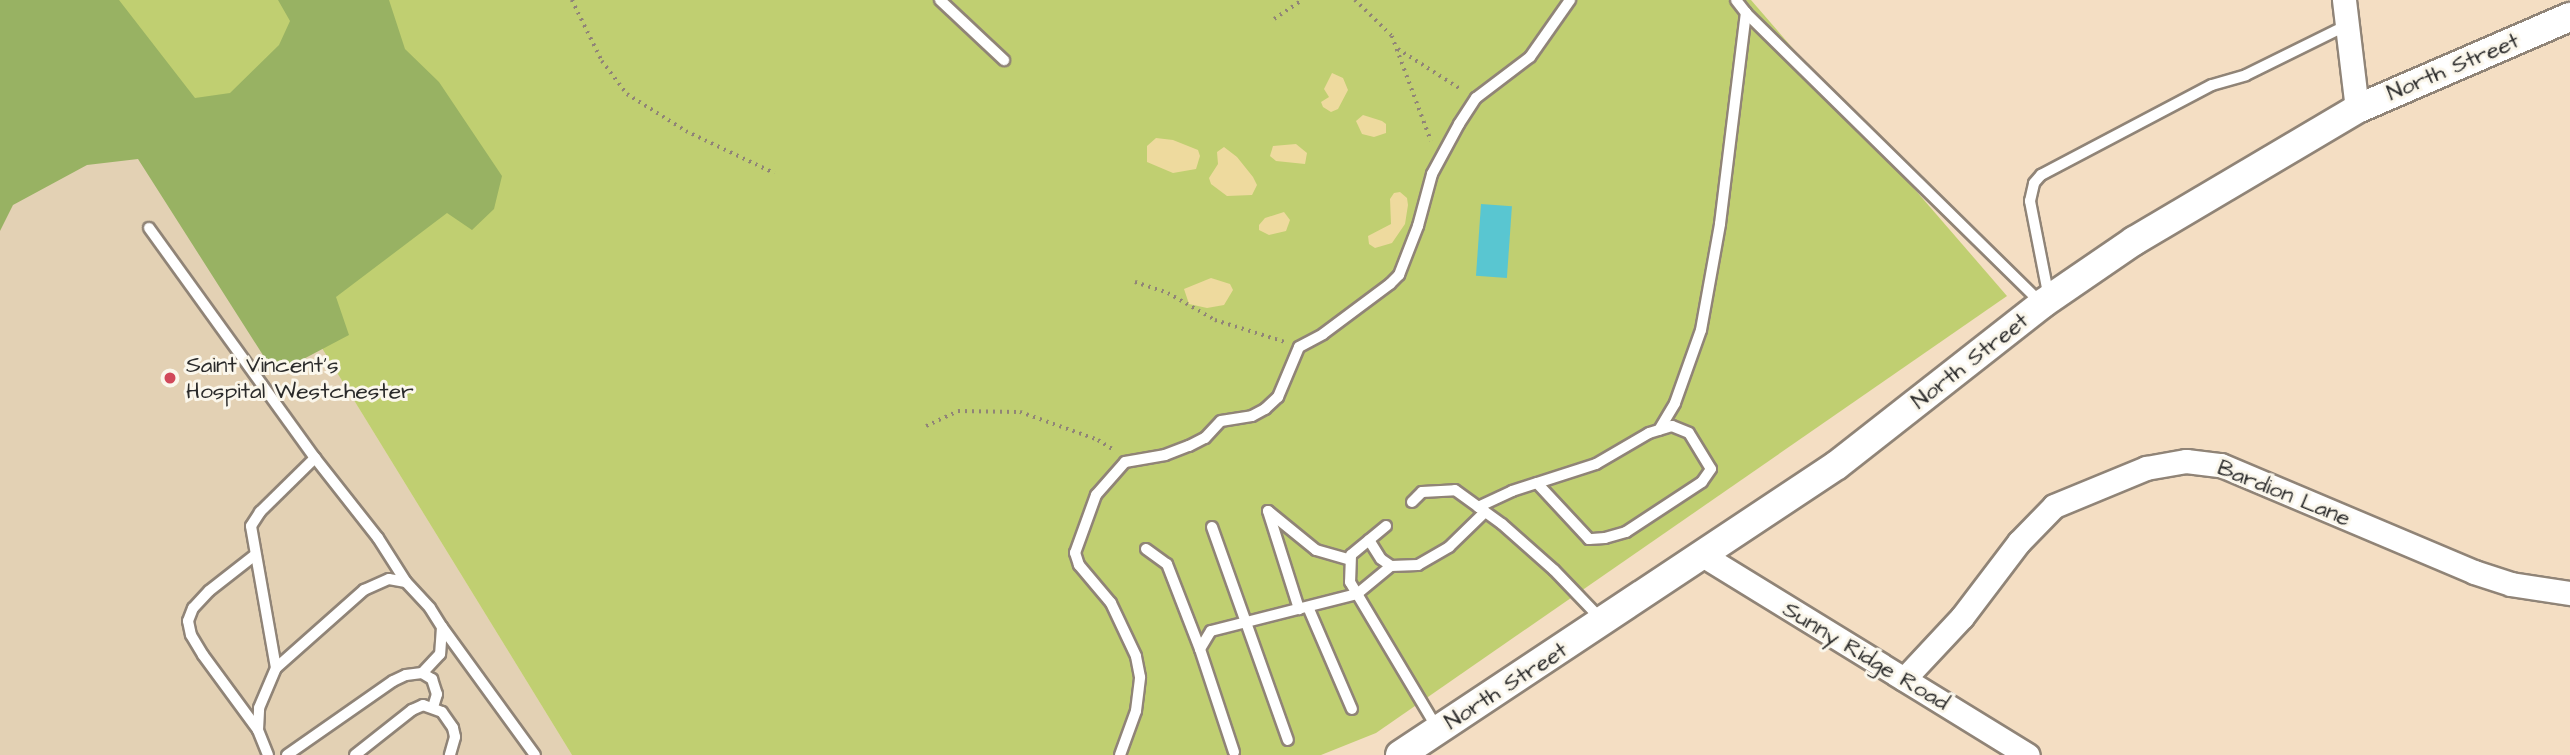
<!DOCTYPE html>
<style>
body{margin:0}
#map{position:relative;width:2570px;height:755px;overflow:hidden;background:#f4dec3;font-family:"Architects Daughter",sans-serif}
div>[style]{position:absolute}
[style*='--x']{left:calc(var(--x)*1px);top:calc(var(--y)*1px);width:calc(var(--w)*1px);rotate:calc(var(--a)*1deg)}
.built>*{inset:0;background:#e3d1b4}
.green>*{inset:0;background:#c0cf71}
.forest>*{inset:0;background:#98b263}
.sand>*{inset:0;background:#eeda9e}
.water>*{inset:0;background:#59c6d1;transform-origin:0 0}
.path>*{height:3.5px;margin-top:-1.75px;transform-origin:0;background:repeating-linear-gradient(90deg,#908477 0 2px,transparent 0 7px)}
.roads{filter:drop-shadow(2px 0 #908477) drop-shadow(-2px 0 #908477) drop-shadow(0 2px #908477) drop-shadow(0 -2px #908477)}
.service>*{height:10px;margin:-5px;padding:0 5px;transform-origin:5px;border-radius:5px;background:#fff}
.minor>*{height:23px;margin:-11.5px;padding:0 11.5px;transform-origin:11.5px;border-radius:11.5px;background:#fff}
.tertiary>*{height:28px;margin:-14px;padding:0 14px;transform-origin:14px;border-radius:14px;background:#fff}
.dots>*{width:19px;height:19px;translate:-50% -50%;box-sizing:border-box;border:4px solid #fbf7ec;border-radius:50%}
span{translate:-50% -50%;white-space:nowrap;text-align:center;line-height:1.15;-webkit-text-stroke:6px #fbf7ec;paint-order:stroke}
.street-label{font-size:23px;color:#2b2b2b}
.poi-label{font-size:23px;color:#2b2b2b}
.left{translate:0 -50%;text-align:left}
</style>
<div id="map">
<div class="built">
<div style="clip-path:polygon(0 0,108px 0,572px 755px,0 755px)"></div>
</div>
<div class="green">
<div style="clip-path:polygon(108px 0,1751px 0,2007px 296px,1376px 733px,1321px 755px,572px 755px)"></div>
</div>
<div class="forest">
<div style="clip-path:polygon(0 0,119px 0,195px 98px,230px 93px,279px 45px,290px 21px,278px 0,389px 0,405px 49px,439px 82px,502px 176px,494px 209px,472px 230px,447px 213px,336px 297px,349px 335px,275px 374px,138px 159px,87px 165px,13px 205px,0 231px)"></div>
</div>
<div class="sand">
<div style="clip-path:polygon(1332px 73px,1343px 78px,1348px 90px,1338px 109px,1331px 112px,1323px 107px,1321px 102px,1329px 97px,1324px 89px)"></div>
<div style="clip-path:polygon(1363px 115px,1382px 121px,1386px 124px,1386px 133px,1374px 137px,1362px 134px,1356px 121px)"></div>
<div style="clip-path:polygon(1156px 138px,1173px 140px,1198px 150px,1200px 156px,1196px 169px,1173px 173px,1147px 162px,1147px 146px)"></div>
<div style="clip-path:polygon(1296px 144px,1307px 153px,1305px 164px,1276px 161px,1270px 156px,1273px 146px)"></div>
<div style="clip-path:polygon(1224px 147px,1237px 157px,1253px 177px,1257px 185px,1252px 195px,1227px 196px,1211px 184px,1209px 178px,1218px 164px,1217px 152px)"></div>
<div style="clip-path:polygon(1400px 192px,1407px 198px,1408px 205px,1405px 224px,1392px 243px,1375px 248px,1369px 244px,1368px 236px,1391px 224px,1390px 199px,1394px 193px)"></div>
<div style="clip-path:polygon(1284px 212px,1290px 220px,1286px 231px,1269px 235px,1259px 230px,1259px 225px,1265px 218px)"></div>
<div style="clip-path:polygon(1211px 278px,1230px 284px,1233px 290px,1224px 305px,1207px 308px,1189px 304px,1184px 289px)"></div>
</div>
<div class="water">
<div style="left:1481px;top:204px;width:31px;height:72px;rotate:4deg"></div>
</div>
<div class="path">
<div style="--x:572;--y:0;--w:68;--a:63.8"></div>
<div style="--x:602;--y:61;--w:41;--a:52.9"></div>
<div style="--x:627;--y:94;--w:70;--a:32.1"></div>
<div style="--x:686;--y:131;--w:98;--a:25.5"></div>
<div style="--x:1355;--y:0;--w:52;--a:44.2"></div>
<div style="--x:1392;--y:36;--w:112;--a:69.6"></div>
<div style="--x:1274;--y:19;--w:34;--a:-34"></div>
<div style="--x:1398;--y:49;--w:76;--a:32.6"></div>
<div style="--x:1135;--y:282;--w:35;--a:18"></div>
<div style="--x:1168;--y:293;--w:54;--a:29.9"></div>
<div style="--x:1215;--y:320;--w:73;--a:17.4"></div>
<div style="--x:926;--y:426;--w:35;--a:-25"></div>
<div style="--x:958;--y:411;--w:62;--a:0.9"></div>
<div style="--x:1020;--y:412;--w:83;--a:19.7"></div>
<div style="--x:1098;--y:440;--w:19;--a:32"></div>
</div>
<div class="roads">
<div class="service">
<div style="--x:940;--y:0;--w:88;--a:43.2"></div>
<div style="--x:1736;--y:0;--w:16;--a:52"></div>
<div style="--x:149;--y:228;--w:284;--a:54.2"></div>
<div style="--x:315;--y:458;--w:102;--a:51.8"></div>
<div style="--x:378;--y:538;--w:52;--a:57.5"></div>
<div style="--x:2049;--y:298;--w:99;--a:-101.1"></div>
<div style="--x:2030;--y:201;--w:18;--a:-77"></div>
<div style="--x:2034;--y:183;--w:11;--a:-49"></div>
<div style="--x:2041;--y:175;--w:193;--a:-27.8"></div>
<div style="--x:2212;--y:85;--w:35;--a:-16"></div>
<div style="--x:2246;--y:75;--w:113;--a:-26.3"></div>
<div style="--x:1659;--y:430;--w:31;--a:-59"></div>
<div style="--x:1675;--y:403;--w:77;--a:-70.4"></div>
<div style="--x:1701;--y:330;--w:108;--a:-79.8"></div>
<div style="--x:1720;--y:224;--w:213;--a:-83"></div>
<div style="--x:1746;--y:13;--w:412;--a:44.5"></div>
<div style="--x:1412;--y:502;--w:14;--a:-45"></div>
<div style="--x:1422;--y:492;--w:33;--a:-3"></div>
<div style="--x:1455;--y:490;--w:58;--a:35.9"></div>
<div style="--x:1502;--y:524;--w:69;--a:41.5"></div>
<div style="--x:1554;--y:570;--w:69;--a:46.2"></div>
<div style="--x:1478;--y:507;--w:38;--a:-25"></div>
<div style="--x:1512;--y:491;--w:26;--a:-18"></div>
<div style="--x:1537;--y:483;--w:62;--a:-17.9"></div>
<div style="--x:1596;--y:464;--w:61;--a:-30.3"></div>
<div style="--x:1649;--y:433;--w:24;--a:-17"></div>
<div style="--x:1672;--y:426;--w:18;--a:22"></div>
<div style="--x:1689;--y:433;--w:42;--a:58.6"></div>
<div style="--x:1711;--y:469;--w:16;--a:125"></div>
<div style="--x:1702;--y:482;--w:91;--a:146.7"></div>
<div style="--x:1626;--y:532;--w:22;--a:164"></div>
<div style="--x:1605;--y:538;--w:16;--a:176"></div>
<div style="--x:1589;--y:539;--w:76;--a:-132.9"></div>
<div style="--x:1268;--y:511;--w:103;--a:72.4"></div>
<div style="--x:1268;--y:511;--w:62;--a:39.1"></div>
<div style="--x:1316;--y:550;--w:35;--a:16"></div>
<div style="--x:1386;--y:526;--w:45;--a:140.4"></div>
<div style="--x:1351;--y:555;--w:27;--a:92"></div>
<div style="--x:1350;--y:582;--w:170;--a:59.2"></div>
<div style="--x:1212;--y:527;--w:226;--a:70.4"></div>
<div style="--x:1369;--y:540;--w:22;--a:58"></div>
<div style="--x:1381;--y:559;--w:12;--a:35"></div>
<div style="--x:1391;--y:566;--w:27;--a:-2"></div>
<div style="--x:1418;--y:565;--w:36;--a:-30"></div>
<div style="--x:1449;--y:547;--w:50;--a:-44.2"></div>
<div style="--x:1146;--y:549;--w:26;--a:36"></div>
<div style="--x:1167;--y:564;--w:91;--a:68.8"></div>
<div style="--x:255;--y:555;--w:58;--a:142"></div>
<div style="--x:209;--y:591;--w:23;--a:133"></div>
<div style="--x:193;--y:608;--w:14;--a:111"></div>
<div style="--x:188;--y:621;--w:14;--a:78"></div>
<div style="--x:191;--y:635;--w:23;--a:59"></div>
<div style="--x:203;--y:655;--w:93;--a:53.7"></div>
<div style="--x:1308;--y:607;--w:111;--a:66.7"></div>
<div style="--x:442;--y:627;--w:158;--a:54"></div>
<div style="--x:276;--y:668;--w:118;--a:-41.6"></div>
<div style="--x:364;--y:590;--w:27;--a:-24"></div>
<div style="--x:389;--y:579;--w:17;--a:10"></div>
<div style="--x:406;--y:582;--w:35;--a:47"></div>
<div style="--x:430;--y:608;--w:22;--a:58"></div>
<div style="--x:442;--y:627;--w:27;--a:94"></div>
<div style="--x:440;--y:654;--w:26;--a:133"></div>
<div style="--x:1234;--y:752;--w:108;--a:-108.3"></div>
<div style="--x:1200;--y:649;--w:21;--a:-59"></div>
<div style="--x:1211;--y:631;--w:151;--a:-14.2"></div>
<div style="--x:1357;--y:594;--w:44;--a:-39.5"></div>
<div style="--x:268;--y:755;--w:27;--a:-112"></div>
<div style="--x:258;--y:730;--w:22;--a:-87"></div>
<div style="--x:259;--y:708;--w:43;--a:-67"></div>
<div style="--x:276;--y:668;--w:144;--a:-100"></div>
<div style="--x:251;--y:526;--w:17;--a:-57"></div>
<div style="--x:260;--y:512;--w:77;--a:-44.5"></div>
<div style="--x:287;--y:755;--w:129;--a:-34.9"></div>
<div style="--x:393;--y:681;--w:14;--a:-25"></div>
<div style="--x:406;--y:675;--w:16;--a:-7"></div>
<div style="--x:422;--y:673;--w:12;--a:31"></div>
<div style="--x:432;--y:679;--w:16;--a:72"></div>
<div style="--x:437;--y:694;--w:14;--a:107"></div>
<div style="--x:355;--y:755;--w:73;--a:-38.3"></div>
<div style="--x:412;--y:710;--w:12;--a:-24"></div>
<div style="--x:423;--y:705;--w:20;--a:20"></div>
<div style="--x:442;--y:712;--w:19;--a:55"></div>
<div style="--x:453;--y:728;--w:9;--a:77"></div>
<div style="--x:455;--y:737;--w:19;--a:106"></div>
<div style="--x:1120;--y:755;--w:47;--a:-70"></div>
<div style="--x:1136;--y:711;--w:34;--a:-83"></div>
<div style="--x:1140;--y:677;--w:21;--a:-101"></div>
<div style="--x:1136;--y:656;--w:59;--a:-115.3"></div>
<div style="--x:1111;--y:603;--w:50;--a:-130.1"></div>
<div style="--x:1079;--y:565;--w:13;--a:-108"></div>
<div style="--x:1075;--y:553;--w:62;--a:-70.1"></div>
<div style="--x:1096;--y:495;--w:44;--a:-48.7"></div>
<div style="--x:1125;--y:462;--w:41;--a:-9.9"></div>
<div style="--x:1165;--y:455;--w:26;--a:-21"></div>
<div style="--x:1189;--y:446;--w:18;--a:-27"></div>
<div style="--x:1205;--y:438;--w:23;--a:-47"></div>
<div style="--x:1221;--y:421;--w:31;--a:-9"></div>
<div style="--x:1252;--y:416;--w:15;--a:-28"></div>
<div style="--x:1265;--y:409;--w:18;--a:-43"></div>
<div style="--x:1278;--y:397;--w:54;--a:-67.2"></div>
<div style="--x:1299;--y:347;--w:27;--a:-28"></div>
<div style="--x:1323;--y:334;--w:84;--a:-36.7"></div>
<div style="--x:1390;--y:284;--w:13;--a:-45"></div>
<div style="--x:1399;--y:275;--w:53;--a:-68.8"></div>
<div style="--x:1418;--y:226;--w:54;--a:-74.9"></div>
<div style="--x:1432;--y:174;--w:57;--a:-61.6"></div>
<div style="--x:1459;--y:124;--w:31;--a:-57"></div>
<div style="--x:1476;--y:98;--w:68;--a:-37.2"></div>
<div style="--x:1530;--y:57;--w:70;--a:-54.9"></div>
</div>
<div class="minor">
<div style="--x:2344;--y:0;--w:110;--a:83.2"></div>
<div style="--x:1704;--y:556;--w:380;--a:31.6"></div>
<div style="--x:1904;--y:679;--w:85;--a:-46.9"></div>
<div style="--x:1962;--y:617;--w:94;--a:-52.8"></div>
<div style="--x:2019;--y:542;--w:50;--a:-45.8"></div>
<div style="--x:2054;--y:506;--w:100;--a:-22.4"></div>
<div style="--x:2146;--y:468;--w:41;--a:-9.9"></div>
<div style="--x:2186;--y:461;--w:35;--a:7"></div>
<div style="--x:2221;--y:465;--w:275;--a:22.9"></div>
<div style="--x:2474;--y:572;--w:39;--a:18"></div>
<div style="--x:2511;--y:584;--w:60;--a:8.7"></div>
</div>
<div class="tertiary">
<div style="--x:1400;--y:755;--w:524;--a:-33.57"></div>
<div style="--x:1837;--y:465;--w:261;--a:-38.1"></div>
<div style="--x:2042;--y:304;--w:112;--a:-34.4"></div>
<div style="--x:2134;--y:241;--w:259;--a:-30.6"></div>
<div style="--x:2357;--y:109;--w:232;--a:-23.4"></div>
</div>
</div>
<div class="dots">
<div style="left:170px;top:378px;background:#d1495b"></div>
</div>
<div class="street-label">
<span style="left:2453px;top:67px;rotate:-23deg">North Street</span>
<span style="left:1970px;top:361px;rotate:-38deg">North Street</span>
<span style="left:2284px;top:493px;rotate:22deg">Bardion Lane</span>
<span style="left:1866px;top:656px;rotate:31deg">Sunny Ridge Road</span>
<span style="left:1506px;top:686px;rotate:-33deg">North Street</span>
</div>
<div class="poi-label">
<span class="left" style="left:186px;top:378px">Saint Vincent's<br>Hospital Westchester</span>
</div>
</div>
